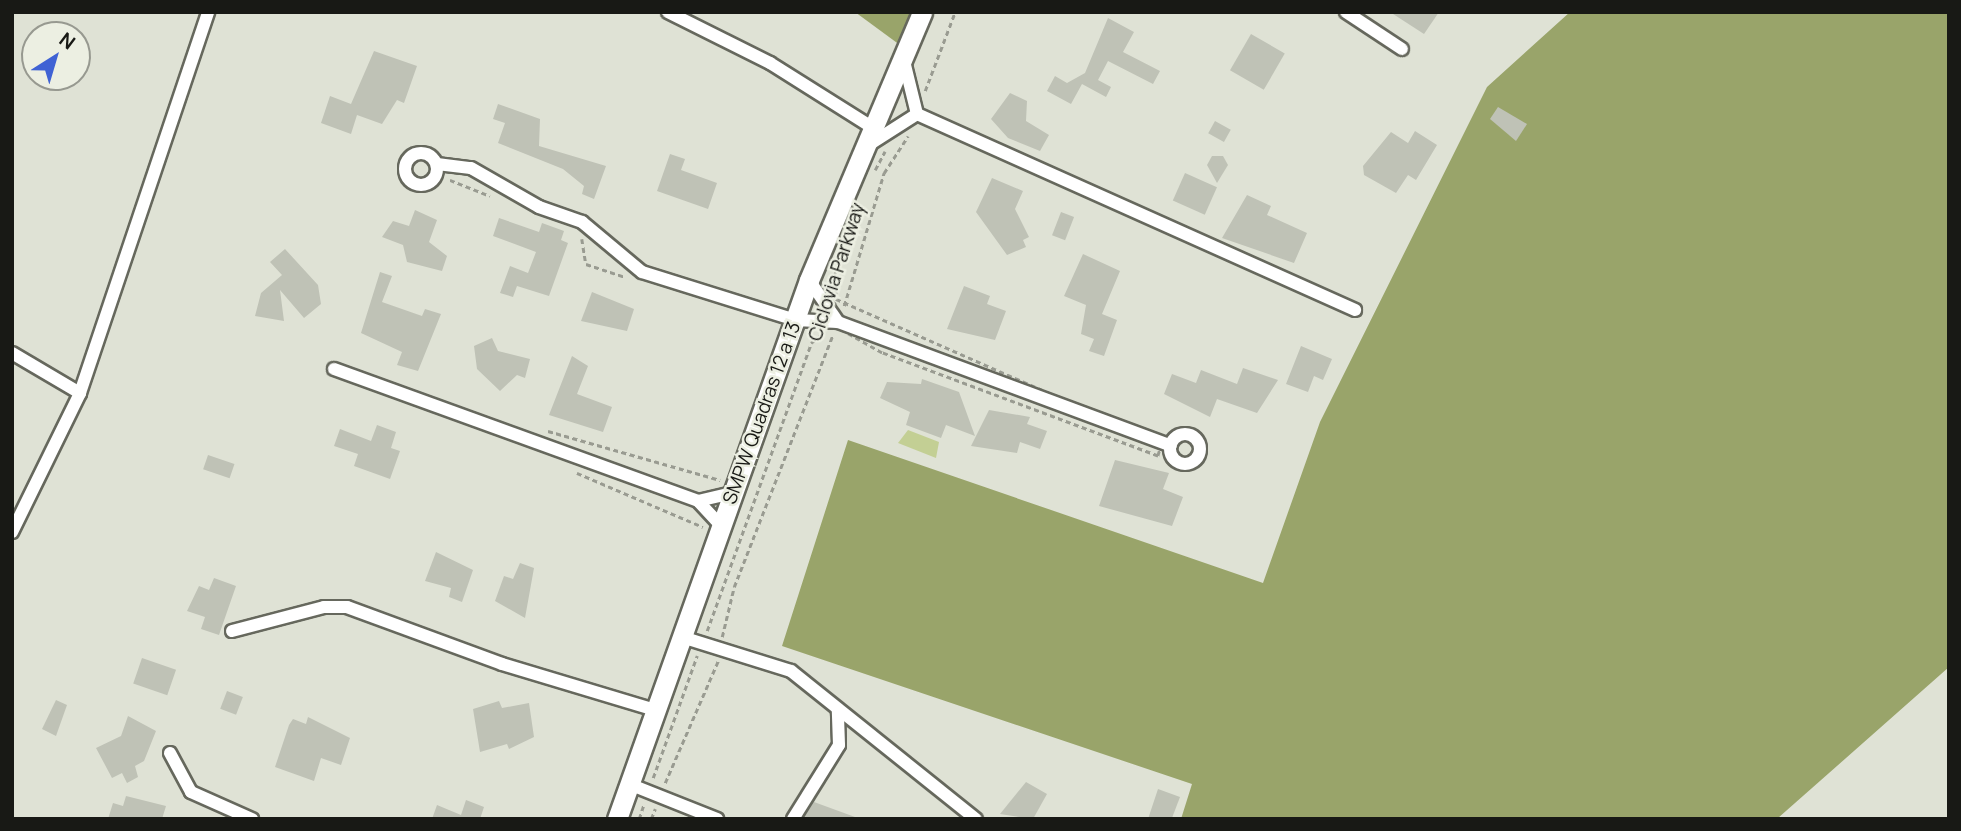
<!DOCTYPE html>
<style>
body{margin:0}
#map{position:relative;width:1961px;height:831px;overflow:hidden;background:#dfe2d5;font-family:Manrope,sans-serif}
div>[style]{position:absolute}
[style*='--x']{left:calc(var(--x)*1px);top:calc(var(--y)*1px);width:calc(var(--w)*1px);rotate:calc(var(--a)*1deg)}
.forest>*{inset:0;background:#99a46a}
.water>*{inset:0;background:#c3cf94}
.building>*{inset:0;background:#bfc2b6;transform-origin:0 0}
.path>*{height:2.5px;margin-top:-1.25px;transform-origin:0;background:repeating-linear-gradient(90deg,#999b91 0 5px,transparent 0 8.5px)}
.roads{filter:drop-shadow(2px 0 #66685d) drop-shadow(-2px 0 #66685d) drop-shadow(0 2px #66685d) drop-shadow(0 -2px #66685d)}
.street>*{height:12px;margin:-6px;padding:0 6px;transform-origin:6px;border-radius:6px;background:#fff}
.street>.ring{margin:-6px;padding:0;box-sizing:content-box;background:none;border:12px solid #fff;border-radius:50%}
.secondary>*{height:19px;margin:-9.5px;padding:0 9.5px;transform-origin:9.5px;border-radius:9.5px;background:#fff}
span{translate:-50% -50%;white-space:nowrap;text-align:center;line-height:1.15;-webkit-text-stroke:5px #ecefe2;paint-order:stroke}
.street-label{font-size:19px;color:#181915}
.frame{position:absolute;inset:0;border:14px solid #181915;pointer-events:none}
.north{position:absolute;left:21px;top:21px;width:70px;height:70px;box-sizing:border-box;background:#ecefe2;border:2px solid #979990;border-radius:50%;rotate:37deg;font-size:19px;font-weight:700;line-height:28px;text-align:center;color:#181915}
.north::after{content:'';display:block;margin:auto;width:24px;height:32px;background:#3f62d4;clip-path:polygon(50% 0,100% 100%,50% 72%,0 100%)}
</style>
<div id="map">
<div class="forest">
<div style="clip-path:polygon(855px 12px,925px 12px,904px 48px)"></div>
<div style="clip-path:polygon(1570px 12px,1949px 12px,1949px 667px,1777px 819px,1181px 819px,1192px 784px,782px 646px,848px 440px,1263px 583px,1320px 422px,1487px 87px)"></div>
</div>
<div class="water">
<div style="clip-path:polygon(908px 430px,939px 442px,936px 458px,898px 443px)"></div>
</div>
<div class="building">
<div style="clip-path:polygon(1390px 12px,1439px 12px,1424px 34px)"></div>
<div style="clip-path:polygon(1108px 18px,1134px 32px,1123px 52px,1160px 71px,1153px 84px,1108px 61px,1098px 80px,1111px 87px,1106px 97px,1082px 84px,1071px 104px,1047px 91px,1055px 76px,1067px 83px,1085px 73px)"></div>
<div style="left:1251px;top:34px;width:39px;height:42px;rotate:30deg"></div>
<div style="clip-path:polygon(374px 51px,417px 66px,404px 103px,397px 100px,382px 124px,357px 115px,351px 134px,321px 123px,330px 96px,351px 104px)"></div>
<div style="clip-path:polygon(1010px 93px,1027px 101px,1026px 121px,1049px 135px,1040px 151px,1008px 138px,991px 119px)"></div>
<div style="clip-path:polygon(498px 104px,540px 119px,539px 146px,606px 166px,594px 199px,582px 194px,584px 186px,563px 169px,498px 143px,505px 123px,493px 119px)"></div>
<div style="clip-path:polygon(1498px 107px,1527px 124px,1516px 141px,1490px 119px)"></div>
<div style="left:1215px;top:121px;width:18px;height:14px;rotate:29deg"></div>
<div style="clip-path:polygon(1415px 131px,1437px 145px,1416px 180px,1408px 175px,1396px 193px,1364px 175px,1363px 166px,1391px 132px,1408px 143px)"></div>
<div style="clip-path:polygon(670px 154px,685px 159px,681px 170px,717px 183px,708px 209px,657px 191px)"></div>
<div style="clip-path:polygon(1212px 156px,1223px 156px,1228px 165px,1217px 183px,1207px 165px)"></div>
<div style="left:1185px;top:173px;width:35px;height:30px;rotate:24deg"></div>
<div style="clip-path:polygon(992px 178px,1023px 191px,1015px 209px,1029px 237px,1023px 240px,1026px 247px,1007px 255px,976px 212px)"></div>
<div style="clip-path:polygon(1247px 195px,1271px 206px,1267px 215px,1307px 233px,1294px 263px,1222px 238px)"></div>
<div style="clip-path:polygon(415px 210px,437px 220px,429px 242px,447px 256px,442px 271px,407px 262px,403px 245px,382px 237px,393px 221px,409px 226px)"></div>
<div style="left:1061px;top:212px;width:14px;height:25px;rotate:21deg"></div>
<div style="clip-path:polygon(499px 218px,539px 232px,542px 223px,564px 231px,561px 240px,568px 243px,549px 296px,517px 286px,513px 297px,500px 293px,510px 266px,528px 273px,536px 252px,493px 236px)"></div>
<div style="clip-path:polygon(285px 249px,318px 285px,321px 304px,304px 318px,280px 290px,284px 321px,255px 316px,261px 293px,282px 275px,270px 262px)"></div>
<div style="clip-path:polygon(1083px 254px,1120px 271px,1102px 314px,1117px 320px,1104px 356px,1089px 351px,1094px 339px,1081px 334px,1086px 305px,1064px 296px)"></div>
<div style="clip-path:polygon(380px 272px,392px 276px,382px 302px,422px 316px,425px 309px,441px 314px,418px 371px,397px 365px,402px 352px,361px 333px)"></div>
<div style="clip-path:polygon(964px 286px,990px 296px,987px 304px,1006px 311px,995px 340px,947px 329px)"></div>
<div style="clip-path:polygon(592px 292px,634px 309px,627px 331px,581px 321px)"></div>
<div style="clip-path:polygon(492px 338px,498px 351px,530px 359px,525px 378px,517px 375px,500px 391px,477px 369px,474px 346px)"></div>
<div style="clip-path:polygon(1301px 346px,1332px 359px,1323px 380px,1314px 376px,1308px 392px,1286px 384px)"></div>
<div style="clip-path:polygon(572px 356px,588px 366px,577px 394px,612px 407px,603px 432px,549px 415px)"></div>
<div style="clip-path:polygon(1243px 368px,1278px 380px,1257px 413px,1217px 399px,1210px 417px,1164px 394px,1172px 374px,1196px 383px,1201px 370px,1237px 384px)"></div>
<div style="clip-path:polygon(922px 379px,959px 392px,975px 436px,946px 425px,941px 438px,906px 425px,910px 412px,880px 398px,887px 382px,921px 384px)"></div>
<div style="clip-path:polygon(989px 410px,1030px 417px,1027px 424px,1047px 431px,1040px 449px,1020px 442px,1017px 453px,971px 446px)"></div>
<div style="clip-path:polygon(377px 425px,396px 432px,391px 448px,400px 451px,390px 479px,354px 466px,358px 454px,334px 446px,340px 429px,371px 441px)"></div>
<div style="left:208px;top:455px;width:28px;height:15px;rotate:19deg"></div>
<div style="clip-path:polygon(1115px 460px,1169px 473px,1163px 489px,1183px 497px,1172px 526px,1099px 506px)"></div>
<div style="clip-path:polygon(436px 552px,473px 570px,462px 602px,449px 597px,451px 588px,425px 581px)"></div>
<div style="clip-path:polygon(520px 563px,534px 568px,525px 618px,495px 601px,504px 576px,513px 579px)"></div>
<div style="clip-path:polygon(214px 578px,236px 586px,219px 635px,201px 629px,205px 617px,187px 611px,199px 586px,209px 590px)"></div>
<div style="left:142px;top:658px;width:36px;height:27px;rotate:19deg"></div>
<div style="left:227px;top:691px;width:17px;height:19px;rotate:21deg"></div>
<div style="clip-path:polygon(56px 700px,67px 705px,56px 736px,42px 729px)"></div>
<div style="clip-path:polygon(499px 701px,502px 708px,529px 703px,534px 737px,509px 749px,507px 744px,480px 752px,473px 709px)"></div>
<div style="clip-path:polygon(128px 716px,156px 731px,144px 761px,135px 766px,138px 777px,127px 783px,122px 773px,112px 778px,96px 748px,121px 736px)"></div>
<div style="clip-path:polygon(308px 717px,350px 738px,341px 765px,321px 758px,314px 781px,275px 767px,289px 725px,293px 719px,306px 724px)"></div>
<div style="clip-path:polygon(1026px 782px,1047px 794px,1033px 819px,1000px 814px)"></div>
<div style="clip-path:polygon(1158px 789px,1180px 797px,1172px 818px,1148px 819px)"></div>
<div style="clip-path:polygon(126px 796px,166px 806px,162px 819px,108px 819px,113px 803px,123px 806px)"></div>
<div style="clip-path:polygon(466px 800px,484px 807px,480px 819px,432px 819px,437px 805px,461px 815px)"></div>
<div style="clip-path:polygon(814px 802px,855px 817px,855px 819px,803px 819px)"></div>
</div>
<div class="path">
<div style="--x:925;--y:91;--w:85;--a:-69.2"></div>
<div style="--x:875;--y:170;--w:21;--a:-62"></div>
<div style="--x:450;--y:180;--w:43;--a:21.8"></div>
<div style="--x:582;--y:239;--w:25;--a:81"></div>
<div style="--x:586;--y:264;--w:41;--a:18.4"></div>
<div style="--x:836;--y:295;--w:18;--a:-96"></div>
<div style="--x:834;--y:277;--w:42;--a:-72"></div>
<div style="--x:836;--y:299;--w:356;--a:23.8"></div>
<div style="--x:1162;--y:443;--w:14;--a:107"></div>
<div style="--x:1158;--y:456;--w:295;--a:-159.5"></div>
<div style="--x:882;--y:353;--w:61;--a:-150.5"></div>
<div style="--x:829;--y:323;--w:25;--a:-74"></div>
<div style="--x:844;--y:306;--w:139;--a:-73.3"></div>
<div style="--x:884;--y:173;--w:44;--a:-57"></div>
<div style="--x:548;--y:431;--w:179;--a:15.9"></div>
<div style="--x:577;--y:473;--w:137;--a:23.2"></div>
<div style="--x:707;--y:631;--w:306;--a:-70.1"></div>
<div style="--x:811;--y:343;--w:13;--a:-39"></div>
<div style="--x:722;--y:637;--w:51;--a:-76.5"></div>
<div style="--x:734;--y:587;--w:271;--a:-68.6"></div>
<div style="--x:653;--y:778;--w:130;--a:-70.2"></div>
<div style="--x:665;--y:783;--w:133;--a:-66.5"></div>
<div style="--x:639;--y:819;--w:16;--a:-72"></div>
<div style="--x:651;--y:819;--w:11;--a:-68"></div>
</div>
<div class="roads">
<div class="street">
<div style="--x:668;--y:12;--w:114;--a:26.6"></div>
<div style="--x:770;--y:63;--w:118;--a:32.2"></div>
<div style="--x:1346;--y:12;--w:67;--a:33.5"></div>
<div style="--x:903;--y:57;--w:59;--a:76.2"></div>
<div style="--x:917;--y:114;--w:480;--a:24.1"></div>
<div style="--x:867;--y:146;--w:59;--a:-32.6"></div>
<div class="ring" style="left:405px;top:153px;width:20px;height:20px"></div>
<div style="--x:437;--y:164;--w:34;--a:7"></div>
<div style="--x:471;--y:168;--w:78;--a:29.8"></div>
<div style="--x:539;--y:207;--w:46;--a:19.2"></div>
<div style="--x:582;--y:222;--w:78;--a:39.8"></div>
<div style="--x:642;--y:272;--w:160;--a:17.4"></div>
<div style="--x:795;--y:320;--w:43;--a:2.7"></div>
<div style="--x:838;--y:322;--w:355;--a:20.4"></div>
<div style="--x:809;--y:280;--w:51;--a:55.4"></div>
<div style="--x:12;--y:353;--w:79;--a:30.5"></div>
<div style="--x:334;--y:369;--w:387;--a:19.9"></div>
<div style="--x:698;--y:501;--w:34;--a:47"></div>
<div class="ring" style="left:1170px;top:434px;width:18px;height:18px"></div>
<div style="--x:698;--y:501;--w:37;--a:-13"></div>
<div style="--x:12;--y:532;--w:155;--a:-63.9"></div>
<div style="--x:80;--y:393;--w:402;--a:-71.4"></div>
<div style="--x:232;--y:631;--w:95;--a:-14.6"></div>
<div style="--x:324;--y:607;--w:23;--a:0"></div>
<div style="--x:347;--y:607;--w:165;--a:20.2"></div>
<div style="--x:502;--y:664;--w:160;--a:16.7"></div>
<div style="--x:682;--y:637;--w:114;--a:17.3"></div>
<div style="--x:791;--y:671;--w:237;--a:38.7"></div>
<div style="--x:170;--y:753;--w:44;--a:61.7"></div>
<div style="--x:191;--y:792;--w:67;--a:23.9"></div>
<div style="--x:629;--y:784;--w:95;--a:21.7"></div>
<div style="--x:793;--y:819;--w:87;--a:-58.1"></div>
<div style="--x:839;--y:745;--w:35;--a:-92"></div>
</div>
<div class="secondary">
<div style="--x:617;--y:819;--w:572;--a:-70.39"></div>
<div style="--x:809;--y:280;--w:291;--a:-67.1"></div>
</div>
</div>
<div class="street-label">
<span style="left:837px;top:272px;rotate:-72deg">Ciclovia Parkway</span>
<span style="left:762px;top:413px;rotate:-70deg">SMPW Quadras 12 a 13</span>
</div>
<div class="frame"></div>
<div class="north">N</div>
</div>
